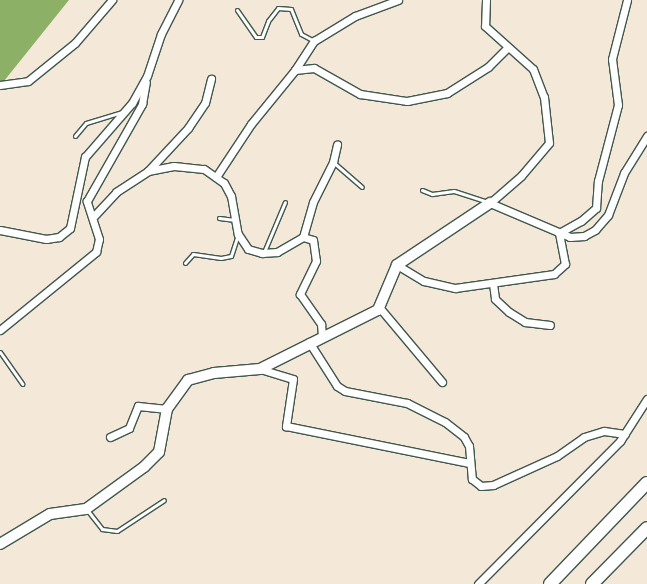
<!DOCTYPE html>
<style>
body{margin:0}
#map{position:relative;width:647px;height:584px;overflow:hidden;background:#f4e9d8;font-family:Alegreya,serif}
div>[style]{position:absolute}
[style*='--x']{left:calc(var(--x)*1px);top:calc(var(--y)*1px);width:calc(var(--w)*1px);rotate:calc(var(--a)*1deg)}
.forest>*{inset:0;background:#8cb065}
.roads{filter:drop-shadow(1px 0 #3f574d) drop-shadow(-1px 0 #3f574d) drop-shadow(0 1px #3f574d) drop-shadow(0 -1px #3f574d)}
.lane>*{height:3px;margin:-1.5px;padding:0 1.5px;transform-origin:1.5px;border-radius:1.5px;background:#fff}
.street>*{height:7px;margin:-3.5px;padding:0 3.5px;transform-origin:3.5px;border-radius:3.5px;background:#fff}
.secondary>*{height:10px;margin:-5px;padding:0 5px;transform-origin:5px;border-radius:5px;background:#fff}
.highway>*{height:12px;margin:-6px;padding:0 6px;transform-origin:6px;border-radius:6px;background:#fff}
span{translate:-50% -50%;white-space:nowrap;text-align:center;line-height:1.15;-webkit-text-stroke:4.5px #f6f6f2;paint-order:stroke}
</style>
<div id="map">
<div class="forest">
<div style="clip-path:polygon(0 0,69px 0,0 86px)"></div>
</div>
<div class="roads">
<div class="lane">
<div style="--x:237;--y:10;--w:33;--a:55"></div>
<div style="--x:256;--y:37;--w:6;--a:0"></div>
<div style="--x:262;--y:37;--w:17;--a:-69"></div>
<div style="--x:268;--y:21;--w:16;--a:-52"></div>
<div style="--x:278;--y:8;--w:13;--a:4"></div>
<div style="--x:291;--y:9;--w:27;--a:68"></div>
<div style="--x:301;--y:34;--w:15;--a:28"></div>
<div style="--x:75;--y:136;--w:17;--a:-50"></div>
<div style="--x:86;--y:123;--w:38;--a:-17"></div>
<div style="--x:333;--y:162;--w:38;--a:41"></div>
<div style="--x:422;--y:190;--w:11;--a:22"></div>
<div style="--x:432;--y:194;--w:22;--a:-8"></div>
<div style="--x:454;--y:191;--w:36;--a:18"></div>
<div style="--x:219;--y:218;--w:16;--a:7"></div>
<div style="--x:264;--y:252;--w:54;--a:-67.2"></div>
<div style="--x:185;--y:263;--w:12;--a:-48"></div>
<div style="--x:193;--y:254;--w:28;--a:8"></div>
<div style="--x:221;--y:258;--w:10;--a:-11"></div>
<div style="--x:231;--y:256;--w:22;--a:-72"></div>
<div style="--x:0;--y:352;--w:39;--a:55"></div>
<div style="--x:88;--y:511;--w:23;--a:52"></div>
<div style="--x:102;--y:529;--w:15;--a:8"></div>
<div style="--x:117;--y:531;--w:56;--a:-33.4"></div>
</div>
<div class="street">
<div style="--x:486;--y:0;--w:26;--a:92"></div>
<div style="--x:485;--y:26;--w:64;--a:41.9"></div>
<div style="--x:533;--y:69;--w:30;--a:69"></div>
<div style="--x:544;--y:97;--w:46;--a:83.8"></div>
<div style="--x:549;--y:143;--w:43;--a:130.3"></div>
<div style="--x:521;--y:176;--w:41;--a:138.9"></div>
<div style="--x:490;--y:203;--w:87;--a:23"></div>
<div style="--x:570;--y:237;--w:14;--a:-4"></div>
<div style="--x:584;--y:236;--w:13;--a:-29"></div>
<div style="--x:595;--y:230;--w:20;--a:-49"></div>
<div style="--x:608;--y:215;--w:45;--a:-69.1"></div>
<div style="--x:624;--y:173;--w:44;--a:-58.1"></div>
<div style="--x:295;--y:70;--w:35;--a:-57"></div>
<div style="--x:314;--y:41;--w:48;--a:-31.4"></div>
<div style="--x:355;--y:16;--w:46;--a:-20.4"></div>
<div style="--x:0;--y:85;--w:28;--a:-8"></div>
<div style="--x:28;--y:81;--w:60;--a:-39"></div>
<div style="--x:75;--y:43;--w:57;--a:-49.3"></div>
<div style="--x:148;--y:171;--w:59;--a:-47.1"></div>
<div style="--x:188;--y:128;--w:30;--a:-56"></div>
<div style="--x:205;--y:103;--w:25;--a:-76"></div>
<div style="--x:216;--y:177;--w:64;--a:-56.6"></div>
<div style="--x:251;--y:124;--w:70;--a:-50.8"></div>
<div style="--x:295;--y:70;--w:19;--a:-6"></div>
<div style="--x:314;--y:68;--w:53;--a:29.5"></div>
<div style="--x:360;--y:94;--w:48;--a:8.5"></div>
<div style="--x:407;--y:101;--w:41;--a:-11.3"></div>
<div style="--x:447;--y:93;--w:49;--a:-32.4"></div>
<div style="--x:488;--y:67;--w:28;--a:-45"></div>
<div style="--x:94;--y:216;--w:33;--a:-47"></div>
<div style="--x:116;--y:192;--w:38;--a:-33"></div>
<div style="--x:148;--y:171;--w:26;--a:-11"></div>
<div style="--x:174;--y:166;--w:30;--a:6"></div>
<div style="--x:204;--y:169;--w:24;--a:35"></div>
<div style="--x:224;--y:183;--w:15;--a:62"></div>
<div style="--x:231;--y:196;--w:39;--a:80"></div>
<div style="--x:238;--y:234;--w:18;--a:56"></div>
<div style="--x:248;--y:249;--w:15;--a:16"></div>
<div style="--x:262;--y:253;--w:15;--a:-4"></div>
<div style="--x:277;--y:252;--w:30;--a:-30"></div>
<div style="--x:303;--y:237;--w:10;--a:17"></div>
<div style="--x:313;--y:240;--w:21;--a:82"></div>
<div style="--x:316;--y:261;--w:37;--a:116"></div>
<div style="--x:300;--y:294;--w:37;--a:55"></div>
<div style="--x:321;--y:324;--w:12;--a:85"></div>
<div style="--x:0;--y:230;--w:47;--a:11.1"></div>
<div style="--x:46;--y:239;--w:13;--a:-9"></div>
<div style="--x:59;--y:237;--w:14;--a:-39"></div>
<div style="--x:70;--y:228;--w:73;--a:-78.1"></div>
<div style="--x:85;--y:157;--w:72;--a:-49"></div>
<div style="--x:132;--y:103;--w:31;--a:-61"></div>
<div style="--x:147;--y:76;--w:44;--a:-71.6"></div>
<div style="--x:161;--y:34;--w:38;--a:-63"></div>
<div style="--x:303;--y:237;--w:36;--a:-74"></div>
<div style="--x:313;--y:202;--w:45;--a:-63.4"></div>
<div style="--x:333;--y:162;--w:18;--a:-77"></div>
<div style="--x:397;--y:265;--w:31;--a:31"></div>
<div style="--x:424;--y:281;--w:32;--a:13"></div>
<div style="--x:455;--y:288;--w:100;--a:-8"></div>
<div style="--x:554;--y:274;--w:15;--a:-42"></div>
<div style="--x:565;--y:264;--w:32;--a:-101"></div>
<div style="--x:559;--y:233;--w:25;--a:-29"></div>
<div style="--x:581;--y:221;--w:20;--a:-41"></div>
<div style="--x:596;--y:208;--w:27;--a:-86"></div>
<div style="--x:598;--y:181;--w:79;--a:-75.3"></div>
<div style="--x:618;--y:105;--w:46;--a:-97.4"></div>
<div style="--x:612;--y:59;--w:61;--a:-75.7"></div>
<div style="--x:493;--y:284;--w:15;--a:82"></div>
<div style="--x:495;--y:299;--w:19;--a:43"></div>
<div style="--x:509;--y:312;--w:19;--a:32"></div>
<div style="--x:525;--y:322;--w:25;--a:7"></div>
<div style="--x:379;--y:307;--w:98;--a:50"></div>
<div style="--x:0;--y:330;--w:124;--a:-39.1"></div>
<div style="--x:96;--y:252;--w:13;--a:-77"></div>
<div style="--x:99;--y:239;--w:40;--a:-108"></div>
<div style="--x:87;--y:201;--w:112;--a:-60.4"></div>
<div style="--x:142;--y:104;--w:22;--a:-80"></div>
<div style="--x:309;--y:342;--w:52;--a:57.5"></div>
<div style="--x:337;--y:386;--w:9;--a:32"></div>
<div style="--x:345;--y:391;--w:63;--a:11"></div>
<div style="--x:407;--y:403;--w:42;--a:26.6"></div>
<div style="--x:445;--y:422;--w:24;--a:38"></div>
<div style="--x:464;--y:437;--w:10;--a:61"></div>
<div style="--x:469;--y:446;--w:33;--a:85"></div>
<div style="--x:472;--y:479;--w:11;--a:38"></div>
<div style="--x:481;--y:486;--w:12;--a:-5"></div>
<div style="--x:493;--y:485;--w:70;--a:-24.4"></div>
<div style="--x:557;--y:456;--w:33;--a:-35"></div>
<div style="--x:584;--y:437;--w:21;--a:-17"></div>
<div style="--x:604;--y:431;--w:21;--a:8"></div>
<div style="--x:260;--y:369;--w:34;--a:17"></div>
<div style="--x:293;--y:379;--w:48;--a:98.5"></div>
<div style="--x:286;--y:426;--w:187;--a:11.4"></div>
<div style="--x:110;--y:437;--w:21;--a:-25"></div>
<div style="--x:129;--y:428;--w:24;--a:-68"></div>
<div style="--x:138;--y:406;--w:29;--a:6"></div>
<div style="--x:478;--y:584;--w:202;--a:-45.2"></div>
<div style="--x:620;--y:441;--w:50;--a:-57.3"></div>
</div>
<div class="secondary">
<div style="--x:0;--y:544;--w:58;--a:-31"></div>
<div style="--x:50;--y:514;--w:36;--a:-8"></div>
<div style="--x:86;--y:509;--w:72;--a:-35.9"></div>
<div style="--x:144;--y:467;--w:21;--a:-45"></div>
<div style="--x:159;--y:452;--w:44;--a:-79.5"></div>
<div style="--x:167;--y:409;--w:36;--a:-54"></div>
<div style="--x:188;--y:380;--w:27;--a:-15"></div>
<div style="--x:214;--y:373;--w:46;--a:-5"></div>
<div style="--x:260;--y:369;--w:132;--a:-26.6"></div>
<div style="--x:378;--y:310;--w:49;--a:-67.1"></div>
<div style="--x:397;--y:265;--w:112;--a:-33.7"></div>
</div>
<div class="highway">
<div style="--x:550;--y:584;--w:140;--a:-46.2"></div>
<div style="--x:592;--y:584;--w:78;--a:-45.5"></div>
</div>
</div>
</div>
